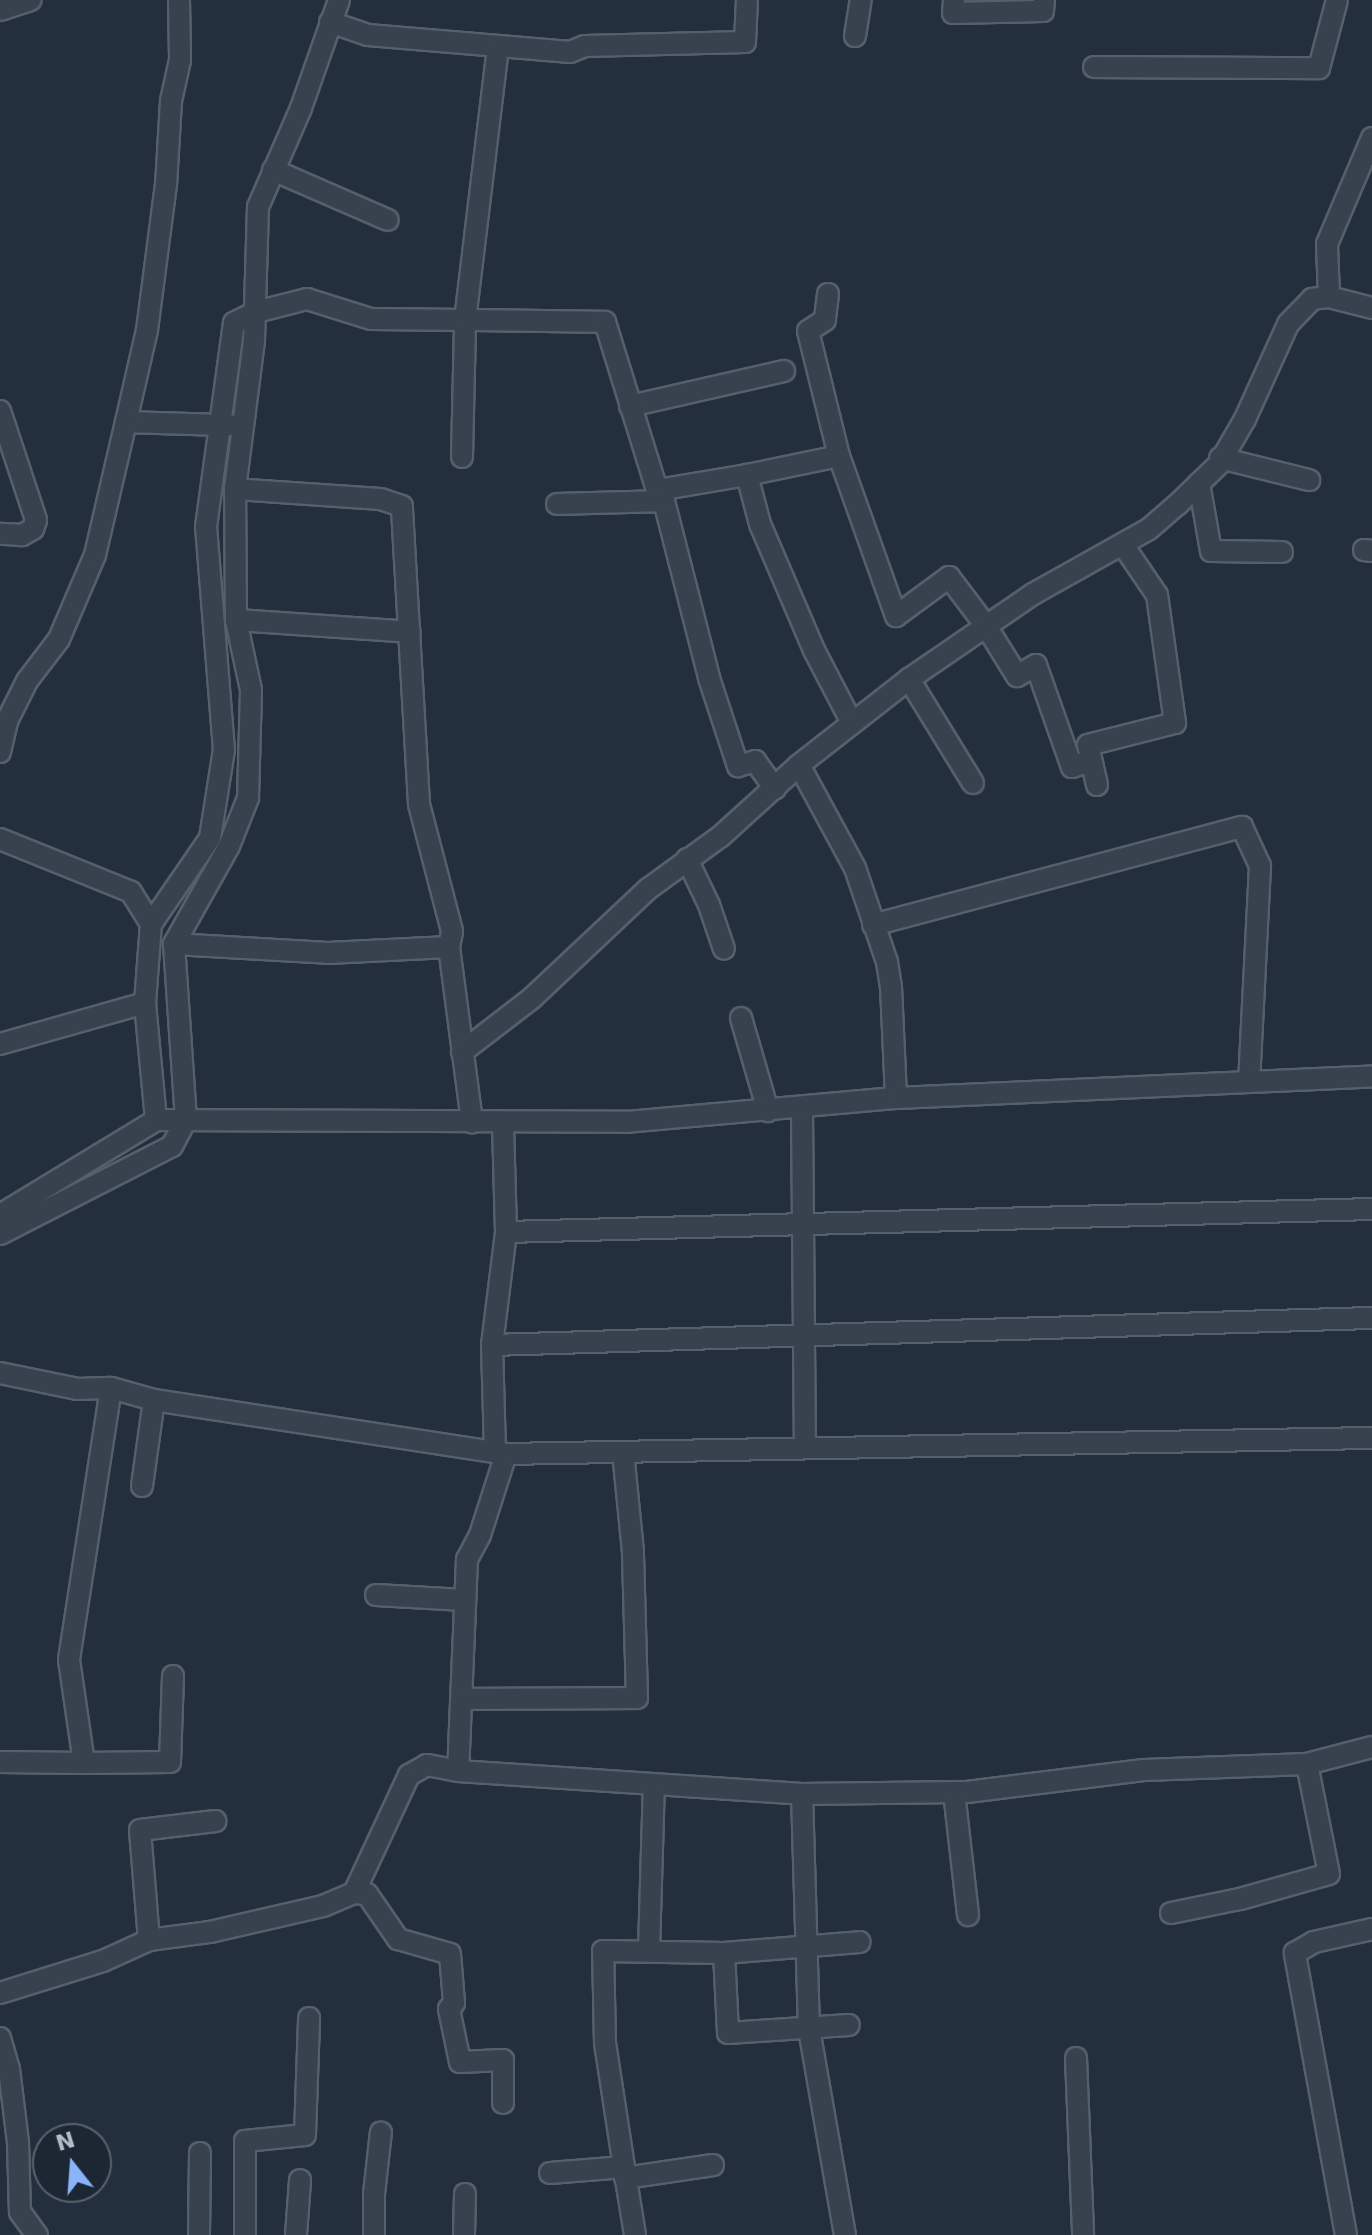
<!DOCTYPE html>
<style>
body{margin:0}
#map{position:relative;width:1372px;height:2235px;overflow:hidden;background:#242f3e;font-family:"DejaVu Sans",sans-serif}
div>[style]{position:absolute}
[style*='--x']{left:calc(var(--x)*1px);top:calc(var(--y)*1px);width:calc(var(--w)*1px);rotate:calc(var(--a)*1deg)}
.roads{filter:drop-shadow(2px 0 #565f6c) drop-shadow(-2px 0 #565f6c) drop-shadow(0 2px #565f6c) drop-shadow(0 -2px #565f6c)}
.minor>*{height:20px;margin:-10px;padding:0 10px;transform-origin:10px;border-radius:10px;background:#38414e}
span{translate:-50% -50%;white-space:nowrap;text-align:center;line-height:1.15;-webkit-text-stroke:8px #1d2633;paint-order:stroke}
.north{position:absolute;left:32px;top:2123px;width:80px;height:80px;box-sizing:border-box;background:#1d2633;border:2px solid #59626f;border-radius:50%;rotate:343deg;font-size:22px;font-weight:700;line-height:32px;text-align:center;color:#b4bcc9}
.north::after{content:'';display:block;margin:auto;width:28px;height:36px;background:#8ab4f8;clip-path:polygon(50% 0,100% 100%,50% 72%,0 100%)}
</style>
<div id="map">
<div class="roads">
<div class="minor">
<div style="--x:179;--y:0;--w:60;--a:89"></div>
<div style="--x:180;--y:60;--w:42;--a:102.4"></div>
<div style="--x:171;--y:101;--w:83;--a:93.4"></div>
<div style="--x:166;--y:184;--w:147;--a:97.4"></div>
<div style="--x:147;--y:330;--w:94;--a:102.9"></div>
<div style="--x:126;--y:422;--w:104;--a:1.7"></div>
<div style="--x:954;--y:0;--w:13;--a:94"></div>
<div style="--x:953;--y:13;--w:90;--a:-1.3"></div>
<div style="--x:1043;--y:11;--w:11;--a:-85"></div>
<div style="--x:0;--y:10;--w:32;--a:-18"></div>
<div style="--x:330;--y:22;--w:40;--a:18.9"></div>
<div style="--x:368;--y:35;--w:203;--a:4.8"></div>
<div style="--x:570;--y:52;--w:16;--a:-22"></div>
<div style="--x:585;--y:46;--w:160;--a:-1.4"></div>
<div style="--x:745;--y:42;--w:42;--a:-87.3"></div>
<div style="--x:855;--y:36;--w:36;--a:-81"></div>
<div style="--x:1094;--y:67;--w:225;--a:0.3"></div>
<div style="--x:1319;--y:68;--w:70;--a:-75.2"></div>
<div style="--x:273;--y:170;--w:125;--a:23.5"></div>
<div style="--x:828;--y:294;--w:26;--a:97"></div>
<div style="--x:825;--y:320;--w:20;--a:147"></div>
<div style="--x:808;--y:331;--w:129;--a:76.1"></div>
<div style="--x:1329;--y:297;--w:53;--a:-92.2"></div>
<div style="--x:1327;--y:244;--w:115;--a:-67"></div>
<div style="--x:630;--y:406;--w:158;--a:-12.8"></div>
<div style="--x:0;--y:411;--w:115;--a:71.7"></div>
<div style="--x:36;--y:520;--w:9;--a:108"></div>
<div style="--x:33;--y:529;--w:13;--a:151"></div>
<div style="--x:22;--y:535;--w:22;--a:-177"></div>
<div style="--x:462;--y:457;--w:137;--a:-88.7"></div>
<div style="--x:465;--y:320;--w:140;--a:0.8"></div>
<div style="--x:605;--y:322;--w:176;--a:72.8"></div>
<div style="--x:1220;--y:458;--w:92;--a:13.9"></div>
<div style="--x:747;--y:475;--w:91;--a:170.5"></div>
<div style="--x:657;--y:490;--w:13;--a:58"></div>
<div style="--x:664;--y:501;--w:183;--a:75.7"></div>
<div style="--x:709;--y:678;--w:93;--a:71.8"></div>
<div style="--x:738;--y:766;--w:18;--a:-16"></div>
<div style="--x:755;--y:761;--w:34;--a:54"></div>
<div style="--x:1199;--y:483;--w:69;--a:80"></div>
<div style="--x:1211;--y:551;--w:71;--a:0.8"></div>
<div style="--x:557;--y:504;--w:107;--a:-1.6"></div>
<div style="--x:1364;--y:550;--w:8;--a:7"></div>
<div style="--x:236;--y:620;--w:174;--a:3.9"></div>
<div style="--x:909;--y:679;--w:122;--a:58.4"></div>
<div style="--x:852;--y:723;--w:82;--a:-117.5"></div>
<div style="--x:814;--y:650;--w:137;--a:-113.2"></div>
<div style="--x:760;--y:524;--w:51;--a:-104.9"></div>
<div style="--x:747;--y:475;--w:94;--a:-11.7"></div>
<div style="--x:839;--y:456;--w:170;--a:70.4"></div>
<div style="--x:896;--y:616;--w:66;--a:-36.3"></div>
<div style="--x:949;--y:577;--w:61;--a:52.9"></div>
<div style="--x:986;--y:626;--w:59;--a:58.2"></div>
<div style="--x:1017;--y:676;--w:22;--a:-30"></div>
<div style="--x:1036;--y:665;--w:108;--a:70.6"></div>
<div style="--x:1072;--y:767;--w:20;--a:-18"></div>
<div style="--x:0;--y:752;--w:32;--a:-77"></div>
<div style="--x:7;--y:721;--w:45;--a:-63.4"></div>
<div style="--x:27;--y:681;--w:53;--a:-52.7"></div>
<div style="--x:59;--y:639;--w:91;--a:-66.8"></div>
<div style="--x:95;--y:555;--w:137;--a:-76.9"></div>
<div style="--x:799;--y:765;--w:117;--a:61.5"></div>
<div style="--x:855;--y:868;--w:99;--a:71.2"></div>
<div style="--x:887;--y:962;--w:25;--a:81"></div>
<div style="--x:891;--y:987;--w:111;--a:87.4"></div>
<div style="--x:1097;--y:785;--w:41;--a:-102.7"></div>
<div style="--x:1088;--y:745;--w:90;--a:-14.2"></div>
<div style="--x:1175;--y:723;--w:129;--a:-98"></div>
<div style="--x:1157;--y:595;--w:60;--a:-124.2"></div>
<div style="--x:0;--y:839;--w:141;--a:22"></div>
<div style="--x:131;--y:892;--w:38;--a:58"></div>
<div style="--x:687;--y:859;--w:51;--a:64.4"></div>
<div style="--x:709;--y:905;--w:46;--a:71.2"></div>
<div style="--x:873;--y:925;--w:382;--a:-14.9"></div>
<div style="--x:1242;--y:827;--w:43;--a:65.2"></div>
<div style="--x:1260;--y:866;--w:214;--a:92.9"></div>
<div style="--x:174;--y:944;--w:154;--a:3.3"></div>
<div style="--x:328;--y:953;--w:121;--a:-2.8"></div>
<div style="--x:449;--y:947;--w:16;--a:-79"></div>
<div style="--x:452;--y:931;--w:131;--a:-104.6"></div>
<div style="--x:419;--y:804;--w:298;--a:-93.3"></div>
<div style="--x:402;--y:506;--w:22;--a:-162"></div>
<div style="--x:381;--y:499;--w:146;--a:-176.1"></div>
<div style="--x:449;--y:947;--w:177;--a:82.5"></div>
<div style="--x:741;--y:1018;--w:97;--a:73.8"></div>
<div style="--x:0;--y:1044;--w:151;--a:-15.8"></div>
<div style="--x:462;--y:1052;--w:88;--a:-37.6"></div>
<div style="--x:532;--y:998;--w:159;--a:-43.2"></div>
<div style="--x:648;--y:889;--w:90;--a:-36"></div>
<div style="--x:721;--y:836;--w:105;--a:-42.3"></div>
<div style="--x:799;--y:765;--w:140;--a:-38"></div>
<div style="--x:909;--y:679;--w:150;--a:-34.4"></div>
<div style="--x:1033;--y:594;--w:133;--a:-29.3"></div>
<div style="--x:1149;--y:529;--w:37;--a:-41"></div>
<div style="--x:1177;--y:505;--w:59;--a:-44.3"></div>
<div style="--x:1219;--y:464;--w:52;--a:-60"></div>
<div style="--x:1245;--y:419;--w:104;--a:-65.6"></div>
<div style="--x:1288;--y:324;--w:35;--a:-46"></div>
<div style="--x:1312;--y:299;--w:17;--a:-7"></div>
<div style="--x:1329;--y:297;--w:44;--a:14.3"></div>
<div style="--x:802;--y:1109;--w:339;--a:89.5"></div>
<div style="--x:156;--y:1120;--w:118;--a:-95.4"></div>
<div style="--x:145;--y:1003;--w:79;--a:-85.7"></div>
<div style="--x:151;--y:924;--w:104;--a:-55.5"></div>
<div style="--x:210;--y:838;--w:89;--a:-81"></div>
<div style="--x:224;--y:750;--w:224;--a:-94.6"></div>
<div style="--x:206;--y:527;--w:206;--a:-82.2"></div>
<div style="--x:234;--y:323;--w:25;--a:-27"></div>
<div style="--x:256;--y:312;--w:53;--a:-14.3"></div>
<div style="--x:307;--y:299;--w:67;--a:17.4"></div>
<div style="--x:371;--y:319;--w:94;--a:0.6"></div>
<div style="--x:465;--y:320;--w:276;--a:-83.1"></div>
<div style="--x:0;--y:1215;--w:183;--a:-31.3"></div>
<div style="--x:156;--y:1120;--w:470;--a:0.2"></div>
<div style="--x:626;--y:1122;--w:271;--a:-5.1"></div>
<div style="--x:896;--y:1098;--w:477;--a:-2.6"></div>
<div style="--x:506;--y:1232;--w:866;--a:-1.52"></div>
<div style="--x:0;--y:1234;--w:193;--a:-27.1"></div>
<div style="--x:172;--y:1146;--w:30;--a:-62"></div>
<div style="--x:186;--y:1120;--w:176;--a:-93.9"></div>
<div style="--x:174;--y:944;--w:112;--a:-60.7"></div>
<div style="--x:229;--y:846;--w:52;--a:-68.4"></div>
<div style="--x:248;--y:798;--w:108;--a:-88.4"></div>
<div style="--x:251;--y:690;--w:72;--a:-102.1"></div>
<div style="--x:236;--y:620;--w:131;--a:-90.4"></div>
<div style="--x:235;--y:489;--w:149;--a:-82.7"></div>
<div style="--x:254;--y:341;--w:134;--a:-88.3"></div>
<div style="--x:258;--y:207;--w:108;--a:-66.5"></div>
<div style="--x:301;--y:108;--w:114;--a:-70.6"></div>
<div style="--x:492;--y:1345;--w:880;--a:-1.76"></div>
<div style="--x:0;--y:1373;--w:80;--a:11.6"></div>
<div style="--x:78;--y:1389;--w:33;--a:-2"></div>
<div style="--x:111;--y:1388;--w:45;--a:15.6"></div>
<div style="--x:154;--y:1400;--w:356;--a:8.7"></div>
<div style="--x:506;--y:1454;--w:85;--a:107.8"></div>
<div style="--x:480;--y:1535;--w:27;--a:118"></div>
<div style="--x:467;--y:1559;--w:212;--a:92.4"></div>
<div style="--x:458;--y:1771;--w:32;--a:-169"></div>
<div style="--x:427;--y:1765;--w:21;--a:151"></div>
<div style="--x:409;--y:1775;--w:130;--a:115"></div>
<div style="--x:111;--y:1388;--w:275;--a:98.8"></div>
<div style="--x:69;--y:1660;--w:104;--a:81.7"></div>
<div style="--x:84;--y:1763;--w:86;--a:-0.7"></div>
<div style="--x:170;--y:1762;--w:86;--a:-88"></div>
<div style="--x:495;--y:1452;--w:107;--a:-91.6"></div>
<div style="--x:492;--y:1345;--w:114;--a:-82.9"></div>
<div style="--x:506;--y:1232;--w:110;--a:-91.6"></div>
<div style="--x:506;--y:1454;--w:866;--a:-1.06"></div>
<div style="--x:142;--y:1486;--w:87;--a:-82.1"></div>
<div style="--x:376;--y:1595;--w:88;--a:3.3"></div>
<div style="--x:462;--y:1699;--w:175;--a:-0.3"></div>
<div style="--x:637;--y:1698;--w:146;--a:-91.6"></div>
<div style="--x:633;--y:1552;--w:100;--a:-95.7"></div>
<div style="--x:0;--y:1762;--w:84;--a:0.7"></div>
<div style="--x:458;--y:1771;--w:345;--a:3.8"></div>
<div style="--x:802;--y:1794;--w:165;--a:-0.7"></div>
<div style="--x:967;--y:1792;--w:178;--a:-7.1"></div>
<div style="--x:1144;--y:1770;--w:163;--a:-2.1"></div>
<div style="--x:1307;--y:1764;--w:67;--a:-14.7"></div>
<div style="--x:954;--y:1792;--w:124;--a:83.5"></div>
<div style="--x:802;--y:1794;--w:235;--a:88.3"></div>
<div style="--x:809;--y:2029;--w:209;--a:80.1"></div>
<div style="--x:1171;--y:1913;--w:70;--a:-11.5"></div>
<div style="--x:1240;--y:1899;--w:92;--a:-15.7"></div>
<div style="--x:1329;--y:1874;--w:112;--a:-101.3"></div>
<div style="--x:149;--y:1940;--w:110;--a:-94.7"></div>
<div style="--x:140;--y:1830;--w:76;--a:-6.8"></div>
<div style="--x:649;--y:1950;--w:165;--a:-88.3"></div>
<div style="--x:724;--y:1953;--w:80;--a:87.1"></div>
<div style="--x:728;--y:2033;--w:121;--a:-3.8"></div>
<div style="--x:0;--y:1993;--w:108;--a:-17.3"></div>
<div style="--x:103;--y:1961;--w:51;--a:-24.5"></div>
<div style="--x:149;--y:1940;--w:62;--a:-7.5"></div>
<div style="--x:210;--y:1932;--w:116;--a:-13"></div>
<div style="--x:323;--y:1906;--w:34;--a:-23"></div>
<div style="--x:354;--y:1893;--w:13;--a:4"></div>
<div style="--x:367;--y:1894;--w:55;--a:55.4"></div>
<div style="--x:398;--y:1939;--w:54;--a:16.1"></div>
<div style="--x:450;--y:1954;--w:49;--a:85.3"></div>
<div style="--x:454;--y:2003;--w:8;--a:130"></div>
<div style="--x:449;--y:2009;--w:54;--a:78.3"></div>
<div style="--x:460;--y:2062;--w:43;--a:-2.7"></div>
<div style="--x:503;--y:2060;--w:43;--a:90"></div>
<div style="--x:0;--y:2038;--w:32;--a:74"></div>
<div style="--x:9;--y:2069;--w:74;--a:83"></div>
<div style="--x:18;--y:2142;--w:70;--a:88.4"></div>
<div style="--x:20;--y:2212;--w:29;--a:54"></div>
<div style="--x:1076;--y:2058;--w:177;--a:87.7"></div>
<div style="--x:624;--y:2167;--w:125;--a:-98.7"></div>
<div style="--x:605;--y:2043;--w:92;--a:-91.2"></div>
<div style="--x:603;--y:1951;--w:121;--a:0.9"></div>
<div style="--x:724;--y:1953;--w:136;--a:-4.6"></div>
<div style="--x:550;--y:2173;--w:74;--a:-4.6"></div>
<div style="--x:624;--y:2167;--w:69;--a:80.8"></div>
<div style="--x:625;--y:2178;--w:89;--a:-8.4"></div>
<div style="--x:199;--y:2235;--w:82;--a:-89.3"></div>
<div style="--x:245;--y:2235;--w:94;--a:-90"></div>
<div style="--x:245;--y:2141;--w:60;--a:-5.7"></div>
<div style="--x:305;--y:2135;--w:117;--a:-88"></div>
<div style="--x:296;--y:2235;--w:55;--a:-85.8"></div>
<div style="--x:374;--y:2235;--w:41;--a:-90"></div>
<div style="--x:374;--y:2194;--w:62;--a:-83.6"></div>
<div style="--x:464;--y:2235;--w:41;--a:-88.6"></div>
<div style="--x:1346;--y:2235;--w:287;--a:-100.3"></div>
<div style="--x:1295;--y:1953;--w:22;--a:-30"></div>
<div style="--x:1314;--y:1942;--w:59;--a:-12.6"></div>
</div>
</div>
<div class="north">N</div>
</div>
